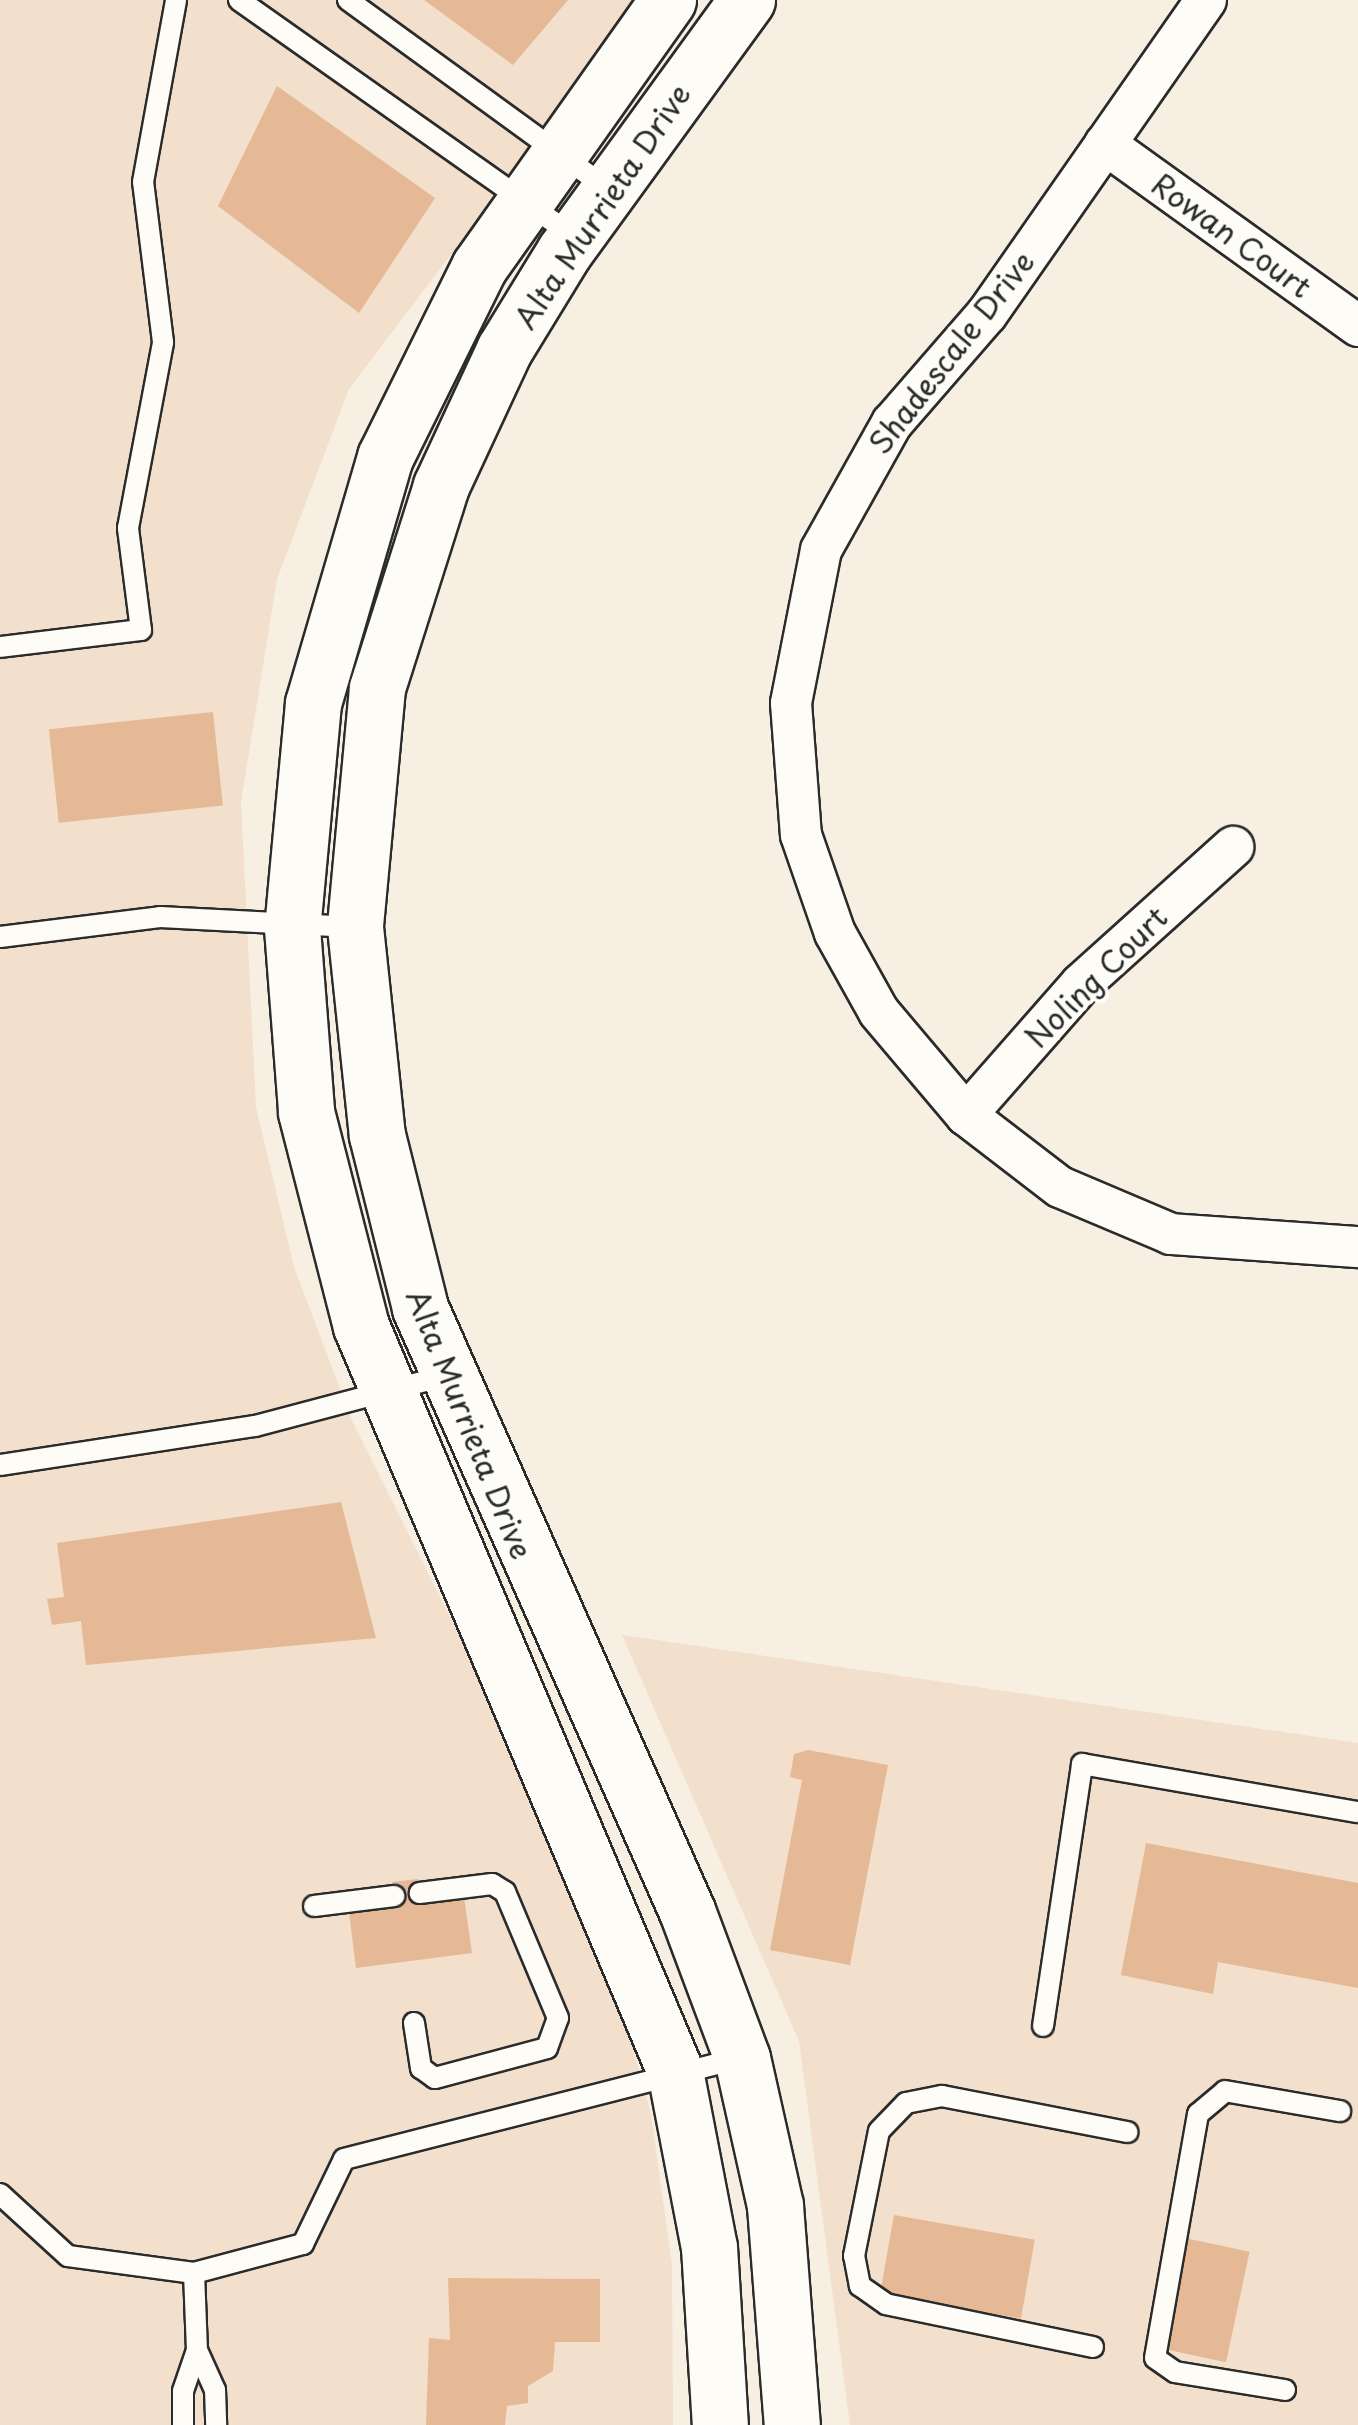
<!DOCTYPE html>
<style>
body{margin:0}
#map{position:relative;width:1358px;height:2425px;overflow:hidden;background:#f8efe3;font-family:"Playpen Sans",sans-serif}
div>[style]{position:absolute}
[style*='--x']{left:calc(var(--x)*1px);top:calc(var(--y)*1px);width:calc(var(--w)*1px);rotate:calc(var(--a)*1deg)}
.built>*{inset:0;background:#f2dfcc}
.building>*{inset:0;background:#e5b995;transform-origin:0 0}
.roads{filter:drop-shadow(2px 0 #2b2b2b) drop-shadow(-2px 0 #2b2b2b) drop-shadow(0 2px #2b2b2b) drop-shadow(0 -2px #2b2b2b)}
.lane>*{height:20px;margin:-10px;padding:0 10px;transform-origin:10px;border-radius:10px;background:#fdfcf7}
.street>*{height:40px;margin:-20px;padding:0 20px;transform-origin:20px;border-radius:20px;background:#fdfcf7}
.secondary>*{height:55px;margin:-27.5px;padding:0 27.5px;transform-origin:27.5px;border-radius:27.5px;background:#fdfcf7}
span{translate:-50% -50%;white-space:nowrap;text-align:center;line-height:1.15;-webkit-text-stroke:8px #fdfcf7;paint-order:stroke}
.street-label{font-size:30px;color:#2b2b2b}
</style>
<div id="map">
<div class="built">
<div style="clip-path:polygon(0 0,644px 0,349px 389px,277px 579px,241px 802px,256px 1107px,294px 1267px,353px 1423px,523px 1763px,610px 1965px,651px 2114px,672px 2265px,673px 2425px,0 2425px)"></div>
<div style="clip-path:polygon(622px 1635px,1358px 1743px,1358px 2425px,850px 2425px,799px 2041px)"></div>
</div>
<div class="building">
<div style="clip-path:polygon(424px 0,568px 0,513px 65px)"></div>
<div style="clip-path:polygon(277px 86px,435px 198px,359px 313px,218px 206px)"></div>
<div style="left:213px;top:712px;width:94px;height:165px;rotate:84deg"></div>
<div style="clip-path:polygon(341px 1502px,376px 1638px,86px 1665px,81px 1621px,52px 1625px,47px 1599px,64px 1597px,57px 1543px)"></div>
<div style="clip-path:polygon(808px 1750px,888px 1765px,850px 1965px,770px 1950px,802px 1780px,790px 1777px,794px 1754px)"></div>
<div style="clip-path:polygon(1146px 1843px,1358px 1883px,1358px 1988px,1218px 1962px,1213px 1994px,1121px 1975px)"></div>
<div style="clip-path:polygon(418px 1879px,421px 1903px,464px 1897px,472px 1953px,356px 1968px,349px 1912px,395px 1906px,392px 1882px)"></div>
<div style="left:894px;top:2215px;width:143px;height:80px;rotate:10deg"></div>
<div style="left:1185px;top:2238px;width:66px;height:113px;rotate:12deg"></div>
<div style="clip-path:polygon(448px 2278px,600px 2279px,600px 2342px,555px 2342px,553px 2371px,528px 2386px,528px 2403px,507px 2406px,505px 2425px,426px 2425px,429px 2338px,450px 2340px)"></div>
</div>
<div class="roads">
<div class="lane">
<div style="--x:239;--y:0;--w:408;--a:35.2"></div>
<div style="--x:348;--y:0;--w:320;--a:36"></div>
<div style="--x:0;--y:647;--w:142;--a:-6.9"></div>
<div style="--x:141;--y:630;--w:103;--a:-97.3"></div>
<div style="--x:128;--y:528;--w:189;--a:-79.3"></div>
<div style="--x:163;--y:342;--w:161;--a:-97.1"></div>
<div style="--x:143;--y:182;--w:185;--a:-79.7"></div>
<div style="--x:0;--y:937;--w:161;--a:-7.1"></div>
<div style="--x:160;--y:917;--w:193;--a:3"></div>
<div style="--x:0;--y:1465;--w:258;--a:-8.7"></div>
<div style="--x:255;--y:1426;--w:196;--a:-14.8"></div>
<div style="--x:314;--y:1906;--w:81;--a:-7.1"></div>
<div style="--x:414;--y:2023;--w:46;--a:81.2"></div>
<div style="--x:421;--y:2068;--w:17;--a:36"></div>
<div style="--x:435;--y:2078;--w:116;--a:-15"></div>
<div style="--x:547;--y:2048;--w:32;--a:-70"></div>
<div style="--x:558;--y:2018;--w:137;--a:-112.8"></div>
<div style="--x:505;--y:1892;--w:15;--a:-148"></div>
<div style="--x:492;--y:1884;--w:73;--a:172.9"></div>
<div style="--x:1043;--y:2026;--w:265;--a:-81.5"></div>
<div style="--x:1082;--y:1764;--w:280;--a:9.9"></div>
<div style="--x:0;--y:2194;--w:92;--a:42.4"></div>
<div style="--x:68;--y:2256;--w:127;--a:7.7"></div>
<div style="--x:194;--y:2273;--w:113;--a:-14.9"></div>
<div style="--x:303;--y:2244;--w:94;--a:-64.2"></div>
<div style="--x:344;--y:2159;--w:406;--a:-14.3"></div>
<div style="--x:194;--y:2273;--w:77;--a:87.8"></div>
<div style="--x:197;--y:2350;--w:44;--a:65.8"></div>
<div style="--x:215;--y:2390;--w:35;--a:88"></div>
<div style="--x:1093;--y:2347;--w:211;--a:-168.3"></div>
<div style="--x:886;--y:2304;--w:32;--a:-145"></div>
<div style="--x:860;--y:2286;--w:31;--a:-101"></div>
<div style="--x:854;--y:2256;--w:127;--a:-78.7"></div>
<div style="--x:879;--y:2131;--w:39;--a:-46"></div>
<div style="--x:906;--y:2103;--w:37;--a:-11"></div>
<div style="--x:942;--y:2096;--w:189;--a:11"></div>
<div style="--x:1285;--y:2390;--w:111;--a:-170.7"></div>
<div style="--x:1175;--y:2372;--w:24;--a:-145"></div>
<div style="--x:1155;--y:2358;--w:248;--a:-80"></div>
<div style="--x:1198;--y:2114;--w:35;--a:-40"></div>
<div style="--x:1225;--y:2091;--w:117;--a:9.9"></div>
<div style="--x:183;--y:2425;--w:34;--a:-90"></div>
<div style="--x:183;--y:2391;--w:43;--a:-71.1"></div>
</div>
<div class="street">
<div style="--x:1206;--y:0;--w:384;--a:124.9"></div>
<div style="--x:986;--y:315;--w:143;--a:131"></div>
<div style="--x:892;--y:423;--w:145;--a:119.2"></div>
<div style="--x:821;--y:550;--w:156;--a:101.1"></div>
<div style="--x:791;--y:703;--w:132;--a:85.7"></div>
<div style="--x:801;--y:835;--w:104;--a:70.9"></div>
<div style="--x:835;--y:933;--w:90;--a:60.9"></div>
<div style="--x:879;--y:1012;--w:135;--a:49.8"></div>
<div style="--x:966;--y:1115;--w:118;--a:37.5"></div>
<div style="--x:1060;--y:1187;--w:121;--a:22.9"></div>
<div style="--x:1171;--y:1234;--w:187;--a:4"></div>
<div style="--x:1105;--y:144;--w:312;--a:35.7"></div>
<div style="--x:966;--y:1115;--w:174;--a:-48.7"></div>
<div style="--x:1081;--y:984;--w:205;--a:-42"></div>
</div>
<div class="secondary">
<div style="--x:668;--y:0;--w:327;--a:125.3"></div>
<div style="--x:479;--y:267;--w:212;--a:116.3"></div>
<div style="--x:385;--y:457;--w:256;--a:106.3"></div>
<div style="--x:313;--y:703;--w:226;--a:95.3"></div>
<div style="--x:292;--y:928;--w:185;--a:85.6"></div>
<div style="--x:306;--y:1112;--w:221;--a:75.6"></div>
<div style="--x:361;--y:1326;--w:808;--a:67.15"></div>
<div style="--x:675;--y:2071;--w:179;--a:79.1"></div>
<div style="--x:709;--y:2247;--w:178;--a:86.5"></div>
<div style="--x:747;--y:0;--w:311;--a:126"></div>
<div style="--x:564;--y:252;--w:115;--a:121.5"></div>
<div style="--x:504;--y:350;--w:150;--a:114.9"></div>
<div style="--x:441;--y:486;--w:212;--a:107.6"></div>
<div style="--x:377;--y:688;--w:240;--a:95.3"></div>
<div style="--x:355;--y:927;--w:209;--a:84"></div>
<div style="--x:377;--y:1135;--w:178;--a:76"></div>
<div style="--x:420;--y:1308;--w:659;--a:66.12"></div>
<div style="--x:687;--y:1911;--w:157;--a:69.5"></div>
<div style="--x:742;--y:2058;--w:152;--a:77.4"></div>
<div style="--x:775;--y:2206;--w:220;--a:85.6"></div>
</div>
</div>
<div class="street-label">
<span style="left:602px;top:206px;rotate:-56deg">Alta Murrieta Drive</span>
<span style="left:1232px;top:235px;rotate:36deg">Rowan Court</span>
<span style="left:951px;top:352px;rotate:-52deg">Shadescale Drive</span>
<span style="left:1096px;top:977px;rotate:-45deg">Noling Court</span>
<span style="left:470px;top:1424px;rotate:68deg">Alta Murrieta Drive</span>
</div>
</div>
